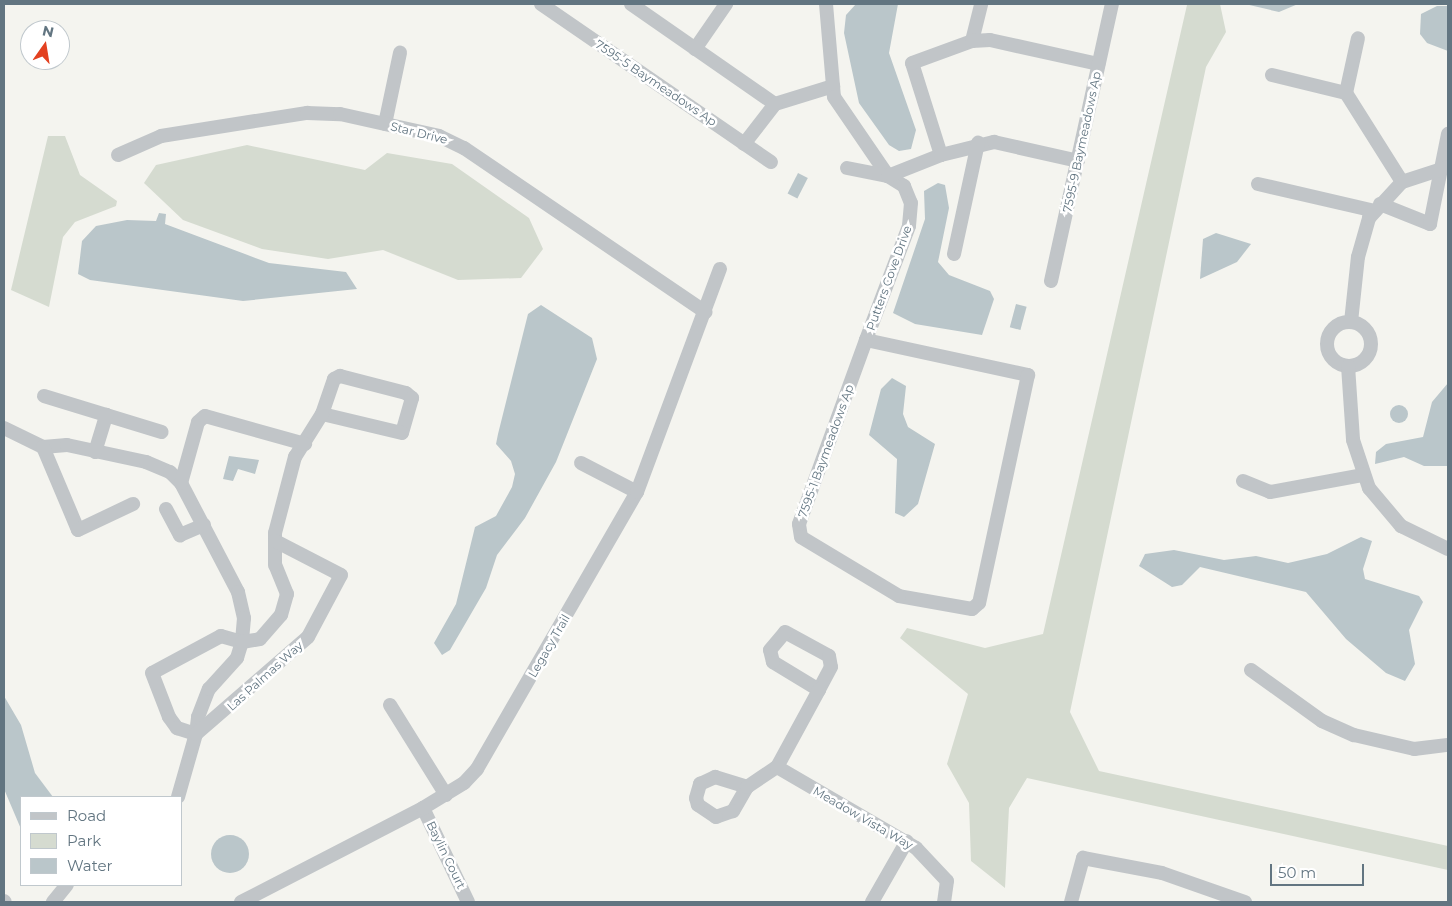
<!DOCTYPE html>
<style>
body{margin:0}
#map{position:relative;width:1452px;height:906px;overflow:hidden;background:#f4f4ef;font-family:Montserrat,sans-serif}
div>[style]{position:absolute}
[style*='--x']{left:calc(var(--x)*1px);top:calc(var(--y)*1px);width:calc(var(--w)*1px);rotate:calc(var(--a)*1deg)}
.green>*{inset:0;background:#d5dbd0}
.water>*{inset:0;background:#bac6ca;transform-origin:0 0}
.round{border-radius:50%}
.minor>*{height:14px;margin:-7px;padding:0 7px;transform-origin:7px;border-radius:7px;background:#c1c5c8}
.minor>.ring{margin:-7px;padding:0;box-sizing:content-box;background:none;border:14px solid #c1c5c8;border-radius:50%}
span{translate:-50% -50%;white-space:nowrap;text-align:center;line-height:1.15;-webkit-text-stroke:5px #fff;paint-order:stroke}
.street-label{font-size:12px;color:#627581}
.frame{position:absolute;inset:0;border:5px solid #627581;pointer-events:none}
.legend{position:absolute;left:20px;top:796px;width:162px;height:90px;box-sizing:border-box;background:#fff;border:1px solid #c0c8cd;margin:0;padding:6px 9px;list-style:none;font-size:15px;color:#627581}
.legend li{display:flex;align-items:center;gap:10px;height:25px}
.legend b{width:25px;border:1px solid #c0c8cd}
.north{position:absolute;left:20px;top:20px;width:50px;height:50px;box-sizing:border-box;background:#fff;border:1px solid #c0c8cd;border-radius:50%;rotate:13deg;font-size:14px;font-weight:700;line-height:20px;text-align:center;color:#627581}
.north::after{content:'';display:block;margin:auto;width:18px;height:22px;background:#e34120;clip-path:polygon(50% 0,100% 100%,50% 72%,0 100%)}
.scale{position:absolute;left:1270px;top:864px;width:94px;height:22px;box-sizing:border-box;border:2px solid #627581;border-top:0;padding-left:6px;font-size:15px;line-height:18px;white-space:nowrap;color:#627581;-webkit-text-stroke:4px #fff;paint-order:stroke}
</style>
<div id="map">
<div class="green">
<div style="clip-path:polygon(1183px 4px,1220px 4px,1226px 32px,1206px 67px,1070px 712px,1099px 771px,1448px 846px,1448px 870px,1027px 778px,1009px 808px,1005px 888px,971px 861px,969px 803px,947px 764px,968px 694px,900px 638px,907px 628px,985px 648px,1043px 634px,1187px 5px)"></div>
<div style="clip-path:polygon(48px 136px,65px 136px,80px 175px,117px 201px,116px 206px,75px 222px,63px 237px,49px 307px,11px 290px)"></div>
<div style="clip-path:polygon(247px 145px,365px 170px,387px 153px,452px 164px,529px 218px,543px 249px,521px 278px,458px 280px,383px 250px,328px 259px,262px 249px,183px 220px,144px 183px,156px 165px)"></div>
</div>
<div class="water">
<div style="clip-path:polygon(856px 4px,898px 4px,889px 53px,916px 130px,911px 149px,899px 151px,889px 145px,859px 103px,844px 33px,846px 15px)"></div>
<div style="clip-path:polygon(1245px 4px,1298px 4px,1279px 12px)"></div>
<div style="clip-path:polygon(1437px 6px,1448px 6px,1448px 51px,1427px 43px,1420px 34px,1421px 14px)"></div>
<div style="left:798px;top:173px;width:11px;height:23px;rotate:27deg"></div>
<div style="clip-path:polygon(938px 183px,945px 185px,949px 208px,938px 262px,949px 275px,990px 291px,994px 299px,982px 335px,915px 324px,893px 313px,925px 219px,924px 191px)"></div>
<div style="clip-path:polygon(159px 213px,166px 214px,165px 224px,269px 263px,346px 272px,357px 289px,243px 301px,90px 280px,78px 274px,82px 241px,96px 226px,127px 220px,156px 221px)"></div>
<div style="clip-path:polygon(1216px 233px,1251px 244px,1237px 262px,1200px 279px,1203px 239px)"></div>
<div style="left:1016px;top:304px;width:11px;height:24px;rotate:15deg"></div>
<div style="clip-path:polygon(541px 305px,592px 338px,597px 359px,556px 462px,525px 518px,497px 555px,486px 588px,450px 650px,442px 655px,434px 643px,456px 604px,475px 527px,496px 516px,512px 487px,515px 474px,511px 461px,496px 444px,498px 434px,528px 314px)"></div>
<div style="clip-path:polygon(892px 378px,906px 386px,903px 414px,908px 427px,935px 444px,918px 504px,904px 517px,895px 513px,897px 459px,869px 435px,881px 389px)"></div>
<div style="clip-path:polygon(1448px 383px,1447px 466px,1424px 466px,1404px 457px,1375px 464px,1376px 452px,1386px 444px,1423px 437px,1432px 402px)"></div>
<div class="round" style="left:1390px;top:405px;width:18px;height:18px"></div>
<div style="clip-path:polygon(229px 456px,259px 460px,255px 474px,238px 469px,233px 481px,223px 479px)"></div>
<div style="clip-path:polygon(1361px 537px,1372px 541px,1363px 569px,1365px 579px,1419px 596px,1423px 602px,1409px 630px,1415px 664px,1405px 681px,1386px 673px,1346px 639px,1306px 592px,1200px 567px,1182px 585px,1172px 587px,1139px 566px,1145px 554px,1174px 550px,1224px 560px,1256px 556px,1288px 563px,1327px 554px)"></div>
<div style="clip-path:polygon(4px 696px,21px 725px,35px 773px,53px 797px,21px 797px,21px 829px,4px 789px)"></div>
<div class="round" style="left:211px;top:835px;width:38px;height:38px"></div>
</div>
<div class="minor">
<div style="--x:541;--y:4;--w:279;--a:34.5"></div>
<div style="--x:631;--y:4;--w:175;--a:34.8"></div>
<div style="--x:775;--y:104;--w:61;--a:-17.2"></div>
<div style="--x:826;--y:4;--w:93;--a:85.1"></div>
<div style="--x:834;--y:97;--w:96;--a:55.6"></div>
<div style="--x:888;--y:176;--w:19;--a:32"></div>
<div style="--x:904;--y:186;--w:18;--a:68"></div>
<div style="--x:911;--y:203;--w:23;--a:95"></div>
<div style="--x:909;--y:226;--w:122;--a:110.7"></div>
<div style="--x:972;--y:41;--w:38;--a:-76"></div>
<div style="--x:695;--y:49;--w:55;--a:-55.4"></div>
<div style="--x:1272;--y:75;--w:76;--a:13.7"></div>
<div style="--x:1346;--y:93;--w:105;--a:57.8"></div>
<div style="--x:1346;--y:93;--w:56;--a:-77.7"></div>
<div style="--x:385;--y:124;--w:73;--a:-78.1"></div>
<div style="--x:744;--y:144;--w:51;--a:-52.2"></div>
<div style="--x:118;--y:155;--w:47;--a:-23.8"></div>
<div style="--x:161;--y:136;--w:148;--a:-9"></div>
<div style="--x:307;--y:113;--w:33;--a:2"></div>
<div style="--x:340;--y:114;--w:101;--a:12.5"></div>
<div style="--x:439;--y:136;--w:28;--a:26"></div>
<div style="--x:464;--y:148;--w:292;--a:34.2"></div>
<div style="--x:941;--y:155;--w:96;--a:-107.5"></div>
<div style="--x:912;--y:63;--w:64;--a:-20.1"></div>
<div style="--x:972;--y:41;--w:18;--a:-3"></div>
<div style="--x:990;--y:40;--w:111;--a:12.5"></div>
<div style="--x:847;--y:168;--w:42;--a:11"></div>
<div style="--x:888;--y:176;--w:57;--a:-21.6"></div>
<div style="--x:941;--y:155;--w:55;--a:-13.8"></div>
<div style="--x:994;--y:142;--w:86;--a:12.7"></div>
<div style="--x:1258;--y:184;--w:120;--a:13"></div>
<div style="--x:1380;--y:204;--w:54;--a:21.8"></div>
<div style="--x:1430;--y:224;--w:92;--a:-78.7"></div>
<div style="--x:954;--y:254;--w:114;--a:-77.8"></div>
<div style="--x:1051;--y:281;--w:284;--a:-77.6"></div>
<div style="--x:1351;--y:322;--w:65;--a:-83.9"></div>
<div style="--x:1358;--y:257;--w:41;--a:-74.2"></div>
<div style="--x:1369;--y:218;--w:49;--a:-47.5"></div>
<div style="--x:1402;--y:182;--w:48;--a:-18.1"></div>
<div class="ring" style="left:1327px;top:322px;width:30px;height:30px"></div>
<div style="--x:866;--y:340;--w:166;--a:12.2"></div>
<div style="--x:1028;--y:375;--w:233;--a:102.1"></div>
<div style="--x:979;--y:603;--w:9;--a:139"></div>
<div style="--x:972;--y:609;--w:74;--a:-169.9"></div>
<div style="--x:899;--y:596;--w:114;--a:-149"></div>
<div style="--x:801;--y:537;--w:13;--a:-99"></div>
<div style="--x:799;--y:524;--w:196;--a:-70"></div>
<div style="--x:1348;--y:366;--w:74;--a:86.1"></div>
<div style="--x:1353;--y:440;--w:51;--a:71.6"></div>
<div style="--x:1369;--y:488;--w:50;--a:49.9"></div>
<div style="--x:1401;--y:526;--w:52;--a:26.1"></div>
<div style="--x:340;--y:376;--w:68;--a:14.4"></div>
<div style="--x:406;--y:393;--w:8;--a:40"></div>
<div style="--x:412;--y:398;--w:36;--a:106"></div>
<div style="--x:402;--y:433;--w:82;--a:-166.6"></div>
<div style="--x:322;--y:414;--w:37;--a:-71"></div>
<div style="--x:334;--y:379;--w:7;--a:-27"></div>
<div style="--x:44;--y:396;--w:123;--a:17"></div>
<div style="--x:4;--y:428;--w:43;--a:26"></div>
<div style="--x:43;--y:447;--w:24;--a:-5"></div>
<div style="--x:67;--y:445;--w:81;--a:12.1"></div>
<div style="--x:146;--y:462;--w:26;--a:23"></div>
<div style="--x:170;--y:472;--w:16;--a:45"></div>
<div style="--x:181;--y:483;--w:123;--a:62.4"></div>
<div style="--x:238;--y:592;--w:27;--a:77"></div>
<div style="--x:244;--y:618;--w:24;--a:95"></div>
<div style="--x:242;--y:642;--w:22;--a:-164"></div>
<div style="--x:221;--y:636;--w:78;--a:151.8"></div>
<div style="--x:152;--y:673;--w:47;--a:68.9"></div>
<div style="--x:169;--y:717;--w:14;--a:54"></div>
<div style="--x:177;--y:728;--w:20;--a:18"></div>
<div style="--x:196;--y:734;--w:17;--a:-83"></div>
<div style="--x:198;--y:717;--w:30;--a:-69"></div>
<div style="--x:209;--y:689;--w:42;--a:-47.9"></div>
<div style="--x:237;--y:658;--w:17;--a:-73"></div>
<div style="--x:242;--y:642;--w:18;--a:-9"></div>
<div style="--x:260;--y:639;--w:32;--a:-49"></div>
<div style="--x:281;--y:615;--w:22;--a:-74"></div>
<div style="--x:287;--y:594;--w:31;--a:-112"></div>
<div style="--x:275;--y:565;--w:32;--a:-90"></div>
<div style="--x:275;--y:533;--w:79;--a:-75.3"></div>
<div style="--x:295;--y:457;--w:51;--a:-57.9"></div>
<div style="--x:43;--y:447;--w:90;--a:67.1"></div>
<div style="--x:78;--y:530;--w:61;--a:-25.3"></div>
<div style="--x:95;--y:452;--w:39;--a:-73"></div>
<div style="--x:581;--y:463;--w:63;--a:27.4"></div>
<div style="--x:1243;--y:481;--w:29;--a:22"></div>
<div style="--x:1270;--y:492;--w:95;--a:-10.4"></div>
<div style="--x:181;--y:483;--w:63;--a:-74.4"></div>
<div style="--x:198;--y:422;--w:9;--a:-41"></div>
<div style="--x:205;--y:416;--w:104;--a:15.6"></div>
<div style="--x:166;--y:509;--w:30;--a:62"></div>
<div style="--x:180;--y:535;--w:26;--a:-23"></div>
<div style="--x:785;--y:632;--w:50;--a:28.6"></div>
<div style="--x:829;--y:656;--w:11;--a:80"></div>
<div style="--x:831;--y:667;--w:26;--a:118"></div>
<div style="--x:819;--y:690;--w:54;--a:-148.7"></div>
<div style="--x:773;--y:662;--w:12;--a:-104"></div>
<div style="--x:770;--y:650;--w:23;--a:-50"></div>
<div style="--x:1251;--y:670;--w:87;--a:35.7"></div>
<div style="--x:1322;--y:721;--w:35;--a:24"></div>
<div style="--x:1354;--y:735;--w:62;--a:13.1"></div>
<div style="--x:1414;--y:749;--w:34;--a:-7"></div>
<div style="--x:390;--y:705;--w:106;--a:58.1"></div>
<div style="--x:777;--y:767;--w:161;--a:30.2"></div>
<div style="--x:916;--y:848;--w:45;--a:46.8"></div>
<div style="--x:947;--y:881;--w:21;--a:98"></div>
<div style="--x:715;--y:777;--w:34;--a:17"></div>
<div style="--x:747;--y:787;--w:28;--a:120"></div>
<div style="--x:733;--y:811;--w:18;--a:161"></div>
<div style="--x:716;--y:817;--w:22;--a:-146"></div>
<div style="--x:698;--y:805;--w:7;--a:-106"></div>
<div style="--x:696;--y:798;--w:15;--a:-74"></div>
<div style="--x:700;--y:784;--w:17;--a:-25"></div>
<div style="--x:747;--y:787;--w:36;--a:-34"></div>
<div style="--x:777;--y:767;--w:88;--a:-61.4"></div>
<div style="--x:178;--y:797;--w:66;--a:-74.1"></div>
<div style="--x:196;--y:734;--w:148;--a:-40.9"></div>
<div style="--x:308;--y:637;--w:70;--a:-62"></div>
<div style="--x:341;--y:575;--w:74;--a:-152.7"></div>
<div style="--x:423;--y:808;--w:104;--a:64.4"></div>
<div style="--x:4;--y:901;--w:1;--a:45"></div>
<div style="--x:53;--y:902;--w:22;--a:-51"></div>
<div style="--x:241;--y:902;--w:205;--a:-27.3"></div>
<div style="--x:423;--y:808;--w:48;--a:-31.4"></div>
<div style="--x:464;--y:783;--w:19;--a:-47"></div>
<div style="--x:477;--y:769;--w:320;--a:-60"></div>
<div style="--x:637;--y:492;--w:238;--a:-69.6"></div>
<div style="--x:872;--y:902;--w:70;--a:-60.2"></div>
<div style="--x:1071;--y:902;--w:46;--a:-74.7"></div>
<div style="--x:1083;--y:858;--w:80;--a:10.8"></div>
<div style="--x:1162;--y:873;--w:88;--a:19.3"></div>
</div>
<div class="street-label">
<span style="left:656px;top:83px;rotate:34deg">7595-5 Baymeadows Ap</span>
<span style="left:419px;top:133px;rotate:14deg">Star Drive</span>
<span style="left:1082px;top:142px;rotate:-78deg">7595-9 Baymeadows Ap</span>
<span style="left:889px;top:278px;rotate:-70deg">Putters Cove Drive</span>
<span style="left:826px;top:451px;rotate:-70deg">7595-1 Baymeadows Ap</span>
<span style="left:549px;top:646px;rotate:-60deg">Legacy Trail</span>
<span style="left:265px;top:676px;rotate:-42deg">Las Palmas Way</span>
<span style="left:863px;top:818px;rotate:30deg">Meadow Vista Way</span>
<span style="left:446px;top:855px;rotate:64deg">Baylin Court</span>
</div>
<div class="frame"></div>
<ul class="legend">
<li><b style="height:6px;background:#c1c5c8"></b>Road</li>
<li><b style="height:14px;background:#d5dbd0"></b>Park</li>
<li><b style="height:14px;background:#bac6ca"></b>Water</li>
</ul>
<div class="north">N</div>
<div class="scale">50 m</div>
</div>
